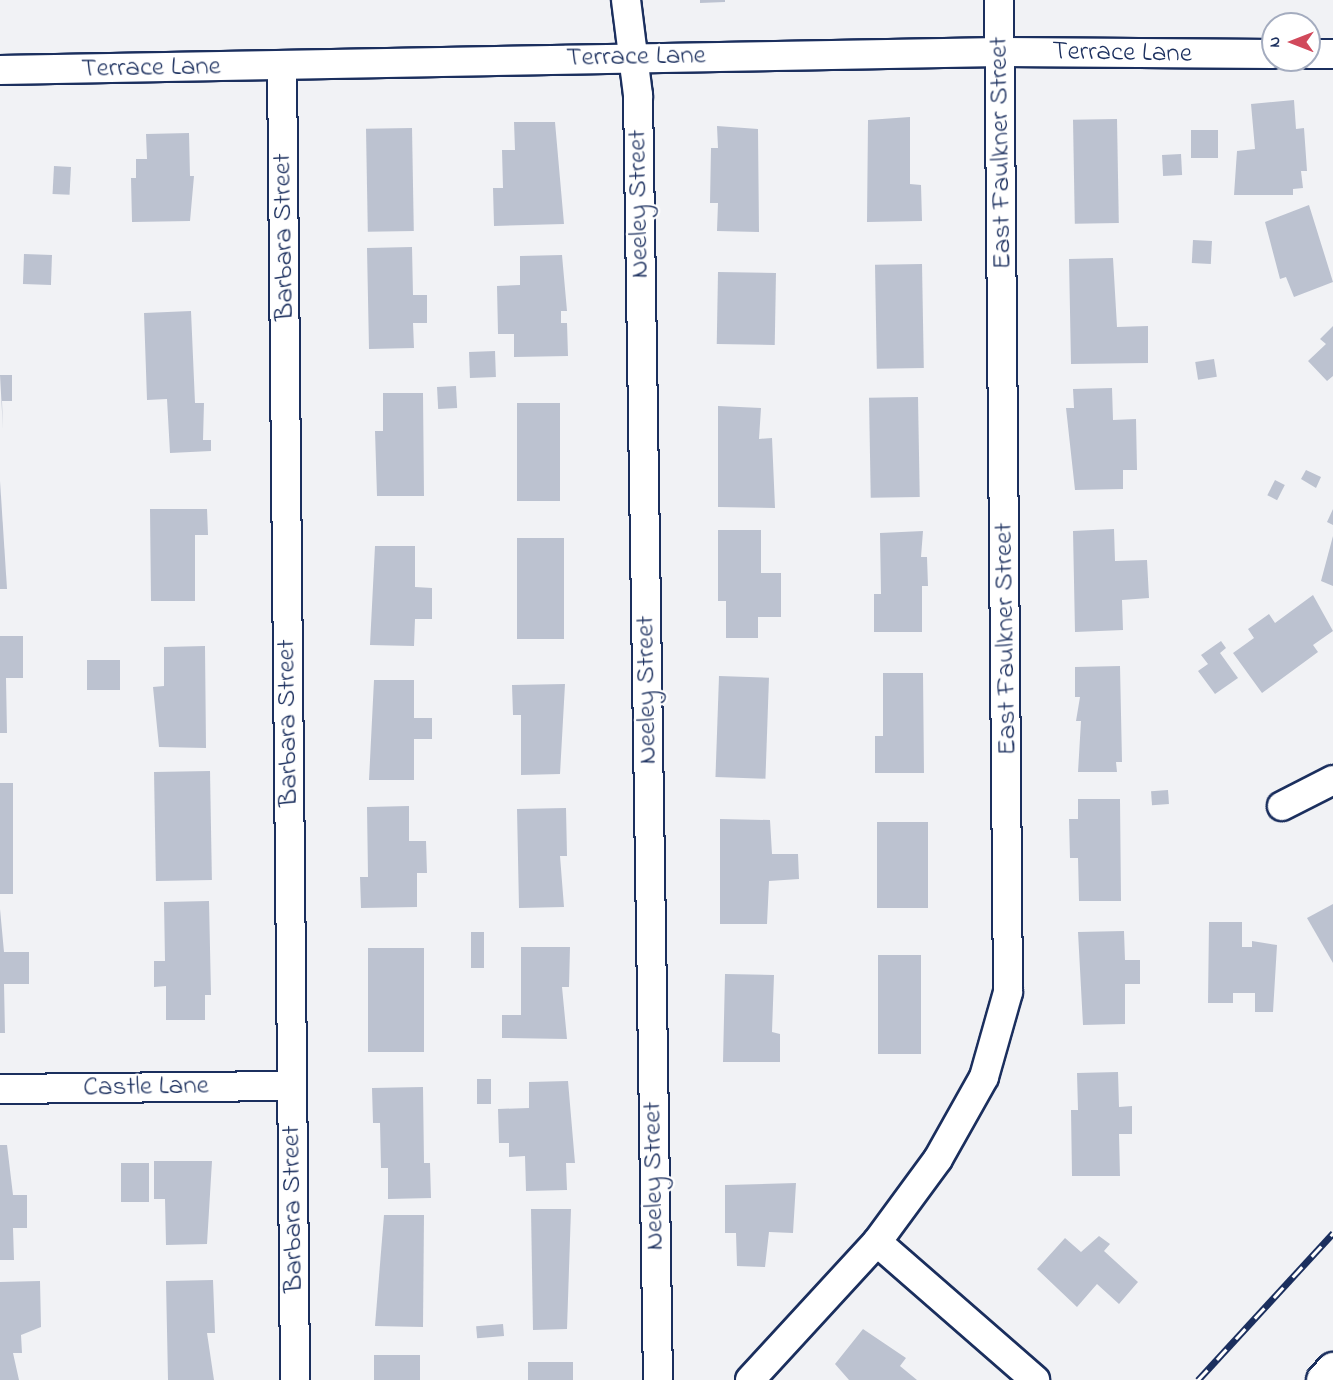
<!DOCTYPE html>
<style>
body{margin:0}
#map{position:relative;width:1333px;height:1380px;overflow:hidden;background:#f1f2f5;font-family:"Indie Flower",sans-serif}
div>[style]{position:absolute}
[style*='--x']{left:calc(var(--x)*1px);top:calc(var(--y)*1px);width:calc(var(--w)*1px);rotate:calc(var(--a)*1deg)}
.building>*{inset:0;background:#bcc2d0;transform-origin:0 0}
.roads{filter:drop-shadow(2px 0 #1b2f5e) drop-shadow(-2px 0 #1b2f5e) drop-shadow(0 2px #1b2f5e) drop-shadow(0 -2px #1b2f5e)}
.street>*{height:28px;margin:-14px;padding:0 14px;transform-origin:14px;border-radius:14px;background:#fff}
.primary>*{height:33px;margin:-16.5px;padding:0 16.5px;transform-origin:16.5px;border-radius:16.5px;background:#fff}
.rail>*{height:7px;margin-top:-3.5px;transform-origin:0;background:repeating-linear-gradient(90deg,#fff 0 14px,#1b2f5e 0 28px);box-sizing:border-box;border-block:2px solid #1b2f5e}
span{translate:-50% -50%;white-space:nowrap;text-align:center;line-height:1.15;-webkit-text-stroke:4.5px #fff;paint-order:stroke}
.street-label{font-size:27px;color:#1b2f5e}
.north{position:absolute;left:1261px;top:12px;width:60px;height:60px;box-sizing:border-box;background:#fff;border:2px solid #a4acbf;border-radius:50%;rotate:270deg;font-size:16px;font-weight:700;line-height:24px;text-align:center;color:#1b2f5e}
.north::after{content:'';display:block;margin:auto;width:21px;height:27px;background:#d1495b;clip-path:polygon(50% 0,100% 100%,50% 72%,0 100%)}
</style>
<div id="map">
<div class="building">
<div style="clip-path:polygon(700px 0,725px 0,725px 2px,700px 3px)"></div>
<div style="clip-path:polygon(1294px 100px,1296px 129px,1304px 128px,1307px 171px,1301px 171px,1303px 188px,1293px 189px,1293px 195px,1234px 195px,1237px 151px,1255px 149px,1251px 104px)"></div>
<div style="clip-path:polygon(910px 117px,910px 184px,921px 185px,922px 221px,867px 222px,868px 120px)"></div>
<div style="left:1117px;top:119px;width:104px;height:44px;rotate:89deg"></div>
<div style="clip-path:polygon(514px 122px,555px 122px,564px 224px,494px 226px,493px 188px,503px 188px,502px 150px,515px 150px)"></div>
<div style="clip-path:polygon(717px 126px,758px 129px,759px 232px,717px 231px,718px 203px,710px 203px,711px 148px,718px 148px)"></div>
<div style="left:412px;top:128px;width:103px;height:46px;rotate:89deg"></div>
<div style="left:1191px;top:130px;width:27px;height:28px"></div>
<div style="clip-path:polygon(189px 133px,190px 176px,194px 176px,190px 221px,132px 222px,131px 178px,136px 178px,136px 159px,147px 159px,146px 134px)"></div>
<div style="left:1181px;top:154px;width:21px;height:19px;rotate:87deg"></div>
<div style="left:54px;top:166px;width:17px;height:28px;rotate:3deg"></div>
<div style="clip-path:polygon(1309px 205px,1333px 282px,1294px 297px,1286px 277px,1280px 279px,1265px 222px)"></div>
<div style="left:1193px;top:240px;width:19px;height:23px;rotate:3deg"></div>
<div style="clip-path:polygon(412px 247px,413px 295px,427px 295px,427px 323px,413px 323px,414px 348px,369px 349px,367px 248px)"></div>
<div style="left:24px;top:254px;width:28px;height:30px;rotate:2deg"></div>
<div style="clip-path:polygon(562px 255px,567px 311px,561px 311px,561px 323px,567px 323px,568px 356px,514px 357px,514px 334px,498px 334px,497px 286px,520px 285px,520px 256px)"></div>
<div style="clip-path:polygon(1113px 258px,1117px 327px,1148px 326px,1148px 363px,1071px 364px,1069px 259px)"></div>
<div style="left:922px;top:264px;width:104px;height:47px;rotate:89deg"></div>
<div style="left:718px;top:272px;width:58px;height:72px;rotate:1deg"></div>
<div style="clip-path:polygon(191px 311px,195px 403px,204px 403px,203px 440px,211px 440px,211px 451px,170px 453px,167px 399px,147px 400px,144px 313px)"></div>
<div style="clip-path:polygon(1333px 326px,1333px 376px,1327px 381px,1308px 361px,1326px 344px,1320px 339px)"></div>
<div style="left:495px;top:351px;width:26px;height:26px;rotate:88deg"></div>
<div style="left:1214px;top:359px;width:18px;height:19px;rotate:81deg"></div>
<div style="clip-path:polygon(0 375px,12px 375px,12px 401px,2px 401px,3px 430px)"></div>
<div style="left:456px;top:386px;width:22px;height:19px;rotate:87deg"></div>
<div style="clip-path:polygon(1112px 388px,1113px 420px,1136px 419px,1137px 470px,1123px 470px,1123px 489px,1075px 490px,1066px 408px,1074px 408px,1073px 389px)"></div>
<div style="clip-path:polygon(383px 393px,423px 393px,424px 496px,377px 496px,375px 431px,383px 431px)"></div>
<div style="left:918px;top:397px;width:100px;height:49px;rotate:89deg"></div>
<div style="left:517px;top:403px;width:43px;height:98px"></div>
<div style="clip-path:polygon(718px 406px,761px 408px,759px 439px,772px 438px,775px 508px,718px 507px)"></div>
<div style="clip-path:polygon(1306px 470px,1321px 477px,1316px 488px,1301px 479px)"></div>
<div style="left:1275px;top:480px;width:11px;height:17px;rotate:27deg"></div>
<div style="clip-path:polygon(0 481px,7px 589px,0 589px)"></div>
<div style="clip-path:polygon(150px 509px,207px 509px,208px 535px,195px 535px,195px 601px,151px 601px)"></div>
<div style="clip-path:polygon(1333px 509px,1333px 525px,1327px 522px)"></div>
<div style="clip-path:polygon(1114px 529px,1115px 561px,1147px 560px,1149px 598px,1122px 600px,1123px 630px,1075px 632px,1073px 531px)"></div>
<div style="clip-path:polygon(718px 530px,761px 530px,761px 573px,781px 573px,781px 617px,758px 617px,758px 638px,726px 638px,726px 601px,718px 601px)"></div>
<div style="clip-path:polygon(923px 531px,921px 557px,927px 557px,928px 586px,922px 586px,922px 632px,874px 632px,874px 594px,881px 594px,880px 533px)"></div>
<div style="clip-path:polygon(1333px 536px,1333px 586px,1321px 581px)"></div>
<div style="left:517px;top:538px;width:47px;height:101px"></div>
<div style="clip-path:polygon(375px 546px,415px 546px,415px 587px,432px 588px,432px 619px,415px 619px,414px 646px,370px 645px)"></div>
<div style="clip-path:polygon(1313px 595px,1333px 631px,1313px 645px,1318px 652px,1262px 693px,1233px 653px,1254px 638px,1248px 629px,1269px 614px,1275px 623px)"></div>
<div style="clip-path:polygon(0 636px,23px 636px,23px 678px,6px 678px,7px 733px,0 733px)"></div>
<div style="clip-path:polygon(1221px 641px,1226px 648px,1220px 653px,1238px 678px,1215px 694px,1198px 671px,1208px 664px,1201px 655px)"></div>
<div style="clip-path:polygon(205px 646px,206px 748px,159px 747px,153px 687px,164px 686px,164px 647px)"></div>
<div style="left:87px;top:660px;width:33px;height:30px"></div>
<div style="clip-path:polygon(1120px 666px,1122px 762px,1116px 762px,1117px 772px,1078px 772px,1081px 721px,1076px 721px,1080px 697px,1075px 697px,1075px 667px)"></div>
<div style="clip-path:polygon(883px 673px,923px 673px,924px 773px,875px 773px,875px 736px,883px 736px)"></div>
<div style="left:719px;top:676px;width:50px;height:101px;rotate:2deg"></div>
<div style="clip-path:polygon(374px 680px,414px 680px,414px 718px,432px 718px,432px 739px,414px 739px,414px 780px,369px 780px)"></div>
<div style="clip-path:polygon(565px 684px,560px 774px,521px 775px,521px 715px,513px 715px,512px 685px)"></div>
<div style="left:210px;top:771px;width:109px;height:56px;rotate:89deg"></div>
<div style="left:0;top:783px;width:13px;height:111px"></div>
<div style="left:1168px;top:790px;width:14px;height:17px;rotate:86deg"></div>
<div style="clip-path:polygon(1078px 799px,1120px 799px,1121px 901px,1079px 901px,1078px 858px,1070px 858px,1069px 819px,1078px 819px)"></div>
<div style="clip-path:polygon(409px 806px,409px 841px,426px 841px,427px 873px,417px 873px,417px 907px,361px 908px,360px 877px,368px 877px,367px 807px)"></div>
<div style="clip-path:polygon(566px 808px,567px 856px,560px 856px,564px 907px,519px 908px,517px 809px)"></div>
<div style="clip-path:polygon(720px 819px,770px 820px,772px 854px,798px 854px,799px 879px,769px 881px,767px 924px,720px 924px)"></div>
<div style="left:877px;top:822px;width:51px;height:86px"></div>
<div style="clip-path:polygon(209px 901px,211px 995px,205px 995px,205px 1020px,166px 1020px,166px 986px,154px 987px,154px 961px,165px 961px,164px 902px)"></div>
<div style="clip-path:polygon(1333px 904px,1333px 963px,1307px 918px)"></div>
<div style="clip-path:polygon(0 909px,4px 952px,29px 952px,29px 984px,4px 984px,5px 1033px,0 1033px)"></div>
<div style="clip-path:polygon(1209px 922px,1242px 922px,1242px 947px,1252px 947px,1252px 941px,1277px 945px,1273px 1012px,1255px 1012px,1255px 993px,1233px 993px,1233px 1003px,1208px 1003px)"></div>
<div style="clip-path:polygon(1124px 931px,1125px 960px,1140px 960px,1140px 984px,1125px 984px,1125px 1024px,1083px 1025px,1078px 932px)"></div>
<div style="left:471px;top:932px;width:13px;height:36px"></div>
<div style="clip-path:polygon(521px 947px,570px 947px,569px 987px,562px 987px,567px 1039px,502px 1038px,502px 1015px,521px 1015px)"></div>
<div style="left:368px;top:948px;width:56px;height:104px"></div>
<div style="left:878px;top:955px;width:43px;height:99px"></div>
<div style="clip-path:polygon(725px 974px,774px 975px,772px 1032px,780px 1034px,780px 1062px,723px 1062px)"></div>
<div style="clip-path:polygon(1118px 1072px,1119px 1107px,1132px 1106px,1132px 1134px,1119px 1134px,1120px 1176px,1072px 1176px,1071px 1110px,1078px 1110px,1077px 1073px)"></div>
<div style="left:477px;top:1079px;width:14px;height:25px"></div>
<div style="clip-path:polygon(568px 1081px,575px 1163px,566px 1163px,567px 1190px,526px 1191px,525px 1156px,509px 1157px,509px 1143px,499px 1143px,498px 1109px,529px 1108px,529px 1082px)"></div>
<div style="clip-path:polygon(423px 1087px,424px 1163px,430px 1163px,431px 1198px,388px 1199px,388px 1168px,381px 1168px,380px 1123px,373px 1123px,372px 1088px)"></div>
<div style="clip-path:polygon(0 1145px,7px 1145px,13px 1195px,27px 1195px,27px 1228px,13px 1228px,14px 1260px,0 1260px)"></div>
<div style="clip-path:polygon(154px 1161px,212px 1161px,207px 1244px,166px 1245px,165px 1199px,154px 1199px)"></div>
<div style="left:121px;top:1163px;width:28px;height:39px"></div>
<div style="clip-path:polygon(796px 1183px,793px 1233px,769px 1232px,765px 1267px,737px 1266px,736px 1233px,725px 1233px,725px 1185px)"></div>
<div style="clip-path:polygon(531px 1209px,571px 1209px,567px 1329px,533px 1330px)"></div>
<div style="clip-path:polygon(384px 1215px,424px 1215px,423px 1327px,375px 1326px)"></div>
<div style="clip-path:polygon(1099px 1236px,1110px 1244px,1104px 1251px,1138px 1282px,1119px 1304px,1097px 1284px,1077px 1307px,1037px 1269px,1065px 1238px,1081px 1252px)"></div>
<div style="clip-path:polygon(213px 1280px,215px 1333px,207px 1333px,214px 1380px,168px 1380px,166px 1281px)"></div>
<div style="clip-path:polygon(40px 1281px,41px 1327px,21px 1335px,22px 1353px,13px 1353px,19px 1380px,0 1380px,0 1282px)"></div>
<div style="left:503px;top:1324px;width:12px;height:27px;rotate:85deg"></div>
<div style="clip-path:polygon(863px 1329px,906px 1358px,900px 1366px,917px 1380px,849px 1380px,835px 1364px)"></div>
<div style="left:374px;top:1355px;width:46px;height:25px"></div>
<div style="left:573px;top:1362px;width:18px;height:45px;rotate:90deg"></div>
</div>
<div class="roads">
<div class="street">
<div style="--x:626;--y:0;--w:96;--a:82.8"></div>
<div style="--x:638;--y:95;--w:1285;--a:89.11"></div>
<div style="--x:1309;--y:54;--w:24;--a:0"></div>
<div style="--x:282;--y:67;--w:1313;--a:89.43"></div>
<div style="--x:0;--y:70;--w:1000;--a:-1.03"></div>
<div style="--x:1000;--y:52;--w:273;--a:0.4"></div>
<div style="--x:1282;--y:806;--w:57;--a:-27"></div>
<div style="--x:0;--y:1089;--w:292;--a:-0.6"></div>
<div style="--x:877;--y:1242;--w:210;--a:41.1"></div>
<div style="--x:750;--y:1380;--w:188;--a:-47.4"></div>
<div style="--x:877;--y:1242;--w:103;--a:-53.7"></div>
<div style="--x:938;--y:1159;--w:94;--a:-60.7"></div>
<div style="--x:984;--y:1077;--w:88;--a:-74.2"></div>
<div style="--x:1008;--y:992;--w:992;--a:-90.52"></div>
</div>
<div class="primary">
<div style="--x:1323;--y:1380;--w:15;--a:-48"></div>
</div>
</div>
<div class="rail">
<div style="--x:1198;--y:1380;--w:200;--a:-47.4"></div>
</div>
<div class="street-label">
<span style="left:1122px;top:53px;rotate:1deg">Terrace Lane</span>
<span style="left:636px;top:57px;rotate:-1deg">Terrace Lane</span>
<span style="left:151px;top:68px;rotate:-1deg">Terrace Lane</span>
<span style="left:1001px;top:153px;rotate:-91deg">East Faulkner Street</span>
<span style="left:639px;top:204px;rotate:-91deg">Neeley Street</span>
<span style="left:284px;top:237px;rotate:-91deg">Barbara Street</span>
<span style="left:1006px;top:639px;rotate:-91deg">East Faulkner Street</span>
<span style="left:647px;top:690px;rotate:-91deg">Neeley Street</span>
<span style="left:288px;top:723px;rotate:-91deg">Barbara Street</span>
<span style="left:146px;top:1087px;rotate:-1deg">Castle Lane</span>
<span style="left:654px;top:1176px;rotate:-91deg">Neeley Street</span>
<span style="left:293px;top:1209px;rotate:-91deg">Barbara Street</span>
</div>
<div class="north">N</div>
</div>
